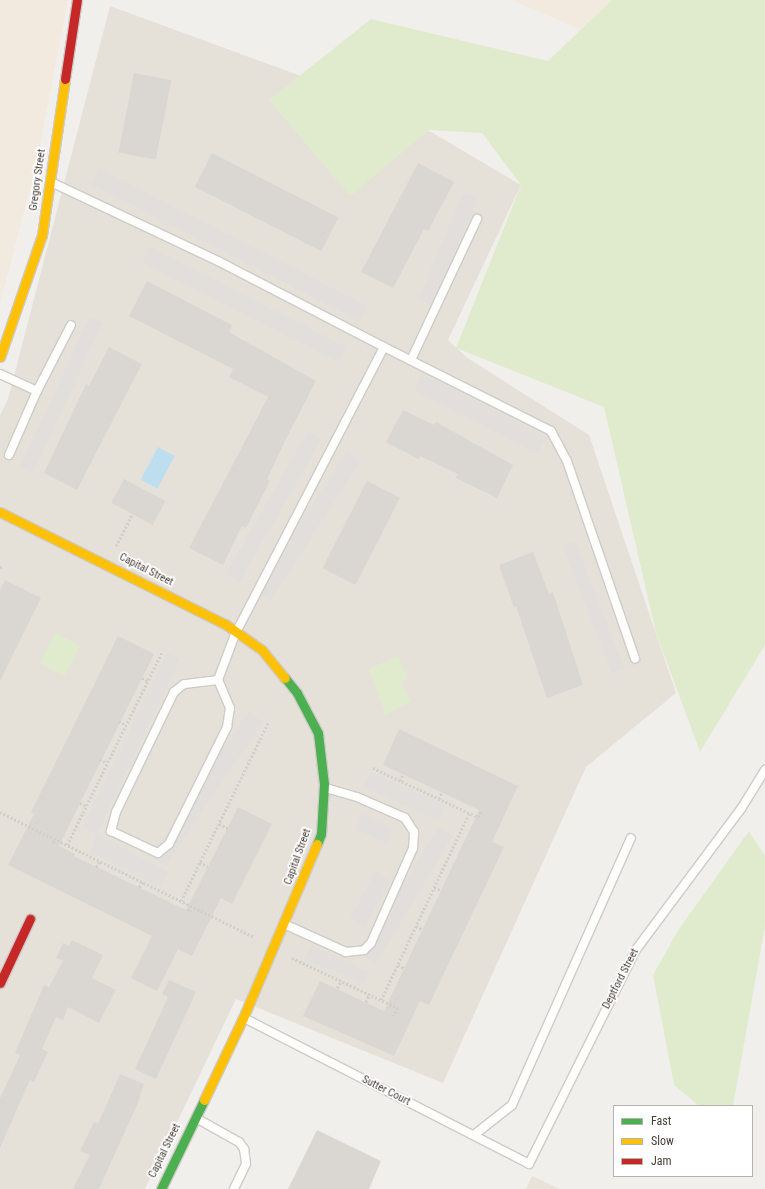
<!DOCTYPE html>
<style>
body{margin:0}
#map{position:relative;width:765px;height:1189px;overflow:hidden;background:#f1efec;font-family:"Roboto Condensed",sans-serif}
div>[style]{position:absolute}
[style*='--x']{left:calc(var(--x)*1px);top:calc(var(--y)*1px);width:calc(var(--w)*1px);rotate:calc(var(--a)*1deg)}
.residential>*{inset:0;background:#e5e1d9}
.commercial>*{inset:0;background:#f3eadf}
.education>*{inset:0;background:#e8e2d8}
.green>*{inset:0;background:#e0ebcd;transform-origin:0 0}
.parking>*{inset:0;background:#e1dedc;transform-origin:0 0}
.water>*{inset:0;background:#bddeee;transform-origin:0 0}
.building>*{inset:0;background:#dad7d3;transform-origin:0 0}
.path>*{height:2.5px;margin-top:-1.25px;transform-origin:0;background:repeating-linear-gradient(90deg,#d1cfcb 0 2px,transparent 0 4px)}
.roads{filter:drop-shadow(1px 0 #cecbc8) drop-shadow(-1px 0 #cecbc8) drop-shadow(0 1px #cecbc8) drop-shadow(0 -1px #cecbc8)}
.lane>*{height:8px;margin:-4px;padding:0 4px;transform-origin:4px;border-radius:4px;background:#fdfdfc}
.fast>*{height:9px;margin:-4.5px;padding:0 4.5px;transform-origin:4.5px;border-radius:4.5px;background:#4caf50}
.slow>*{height:9px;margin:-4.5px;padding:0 4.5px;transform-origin:4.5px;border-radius:4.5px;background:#ffc107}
.jam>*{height:9px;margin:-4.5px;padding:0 4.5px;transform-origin:4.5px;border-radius:4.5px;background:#c62828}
span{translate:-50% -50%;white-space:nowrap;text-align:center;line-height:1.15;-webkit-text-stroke:3.5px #fff;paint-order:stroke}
.street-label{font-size:11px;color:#484038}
.legend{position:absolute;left:613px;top:1105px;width:140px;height:72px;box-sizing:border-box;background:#fff;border:1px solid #b6b3af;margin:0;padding:5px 7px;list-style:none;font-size:12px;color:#484038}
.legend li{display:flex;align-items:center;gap:8px;height:20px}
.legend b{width:20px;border:1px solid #b6b3af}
</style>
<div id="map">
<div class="residential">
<div style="clip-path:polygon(110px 6px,394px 110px,521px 185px,448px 340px,466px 357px,589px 435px,676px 693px,586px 767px,443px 1083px,236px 999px,145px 1189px,0 1189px,0 415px,8px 399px)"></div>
</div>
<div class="commercial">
<div style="clip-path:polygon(0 0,68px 0,37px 162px,0 304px)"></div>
<div style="clip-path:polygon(511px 0,715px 0,609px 42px)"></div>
</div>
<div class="education">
<div style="clip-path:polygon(532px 1176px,560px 1189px,526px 1189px)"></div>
</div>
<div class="green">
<div style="clip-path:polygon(612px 0,765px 0,765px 645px,700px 752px,656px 633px,604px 407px,456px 348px,521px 185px,482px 133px,429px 130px,350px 196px,269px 100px,371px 19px,548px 61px)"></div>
<div style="left:55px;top:633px;width:28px;height:34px;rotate:27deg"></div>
<div style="clip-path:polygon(398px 656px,407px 678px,401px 682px,410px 702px,385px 715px,369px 669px)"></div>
<div style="clip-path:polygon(749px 831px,765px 856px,765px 926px,733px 1106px,699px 1106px,674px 1085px,653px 975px,679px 929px)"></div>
</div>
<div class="parking">
<div style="left:99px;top:169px;width:301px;height:17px;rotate:27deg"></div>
<div style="left:464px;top:192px;width:15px;height:117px;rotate:23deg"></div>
<div style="left:150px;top:247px;width:220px;height:17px;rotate:27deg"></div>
<div style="left:90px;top:317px;width:14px;height:166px;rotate:25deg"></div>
<div style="left:422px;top:374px;width:139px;height:18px;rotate:27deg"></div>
<div style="left:308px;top:431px;width:16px;height:165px;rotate:30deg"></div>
<div style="left:347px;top:451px;width:17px;height:167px;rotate:33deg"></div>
<div style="left:575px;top:541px;width:137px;height:13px;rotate:69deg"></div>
<div style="clip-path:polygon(167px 653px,180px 659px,97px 834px,169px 872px,161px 888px,90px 852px,97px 834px,82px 827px)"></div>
<div style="left:248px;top:712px;width:18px;height:174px;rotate:34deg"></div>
<div style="left:371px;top:772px;width:82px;height:17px;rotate:24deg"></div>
<div style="left:362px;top:814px;width:34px;height:17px;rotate:23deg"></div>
<div style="left:438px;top:827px;width:17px;height:149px;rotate:31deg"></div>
<div style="left:375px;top:872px;width:17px;height:53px;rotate:28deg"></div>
<div style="clip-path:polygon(311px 945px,368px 972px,363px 984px,304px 959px)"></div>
</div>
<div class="water">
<div style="left:158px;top:447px;width:19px;height:37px;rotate:28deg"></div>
</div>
<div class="building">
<div style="left:134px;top:73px;width:38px;height:81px;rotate:11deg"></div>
<div style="left:212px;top:153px;width:142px;height:38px;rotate:27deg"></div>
<div style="clip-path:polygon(418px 163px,454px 182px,428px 231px,424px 229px,393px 288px,361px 272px)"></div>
<div style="clip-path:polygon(147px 281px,232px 325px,229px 332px,316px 381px,286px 439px,267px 479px,270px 481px,246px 528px,242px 526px,223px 565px,189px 548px,268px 397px,229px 377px,233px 369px,129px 316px)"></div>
<div style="clip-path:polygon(109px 347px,142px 364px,77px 490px,44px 473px,86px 384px,89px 386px)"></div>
<div style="clip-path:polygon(403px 410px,434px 425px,436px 422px,513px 465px,497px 498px,456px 478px,458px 474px,420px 456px,418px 459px,386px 442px)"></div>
<div style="left:124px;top:479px;width:47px;height:27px;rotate:28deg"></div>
<div style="left:367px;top:481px;width:37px;height:98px;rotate:27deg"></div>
<div style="clip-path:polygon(533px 552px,549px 594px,553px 592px,583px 685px,547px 698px,516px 606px,514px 608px,499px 565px)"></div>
<div style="clip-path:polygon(5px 580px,41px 598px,0 681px,0 590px)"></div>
<div style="clip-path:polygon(118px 636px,154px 654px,59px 846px,75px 854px,74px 856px,186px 910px,238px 807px,272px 824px,232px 904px,221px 898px,192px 956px,178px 949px,157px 991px,131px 978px,152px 936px,8px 865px,34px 814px,31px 812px)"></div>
<div style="clip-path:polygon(399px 729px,518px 786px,492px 842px,504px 847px,429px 1005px,420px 1001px,394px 1056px,303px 1016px,320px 981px,384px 1011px,479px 810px,383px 765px)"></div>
<div style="clip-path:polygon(72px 940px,103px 955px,92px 978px,116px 990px,99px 1023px,68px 1007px,63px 1020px,56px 1017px,42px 1049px,48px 1052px,34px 1082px,30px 1080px,0 1148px,0 1098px,20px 1055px,15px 1053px,44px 985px,49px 987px,63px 961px,56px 958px,63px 943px,69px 946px)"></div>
<div style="clip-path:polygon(169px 980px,196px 992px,156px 1079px,135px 1069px,168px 997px,162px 994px)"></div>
<div style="clip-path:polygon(120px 1074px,144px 1084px,137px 1105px,99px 1189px,73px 1189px,90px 1155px,80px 1151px,94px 1122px,98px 1124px)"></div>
<div style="clip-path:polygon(317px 1130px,381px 1161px,369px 1189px,288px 1189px)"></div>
</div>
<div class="path">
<div style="--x:116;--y:546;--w:36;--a:-63"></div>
<div style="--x:0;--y:568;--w:4;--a:-56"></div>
<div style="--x:142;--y:678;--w:7;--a:27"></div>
<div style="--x:119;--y:721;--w:8;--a:30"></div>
<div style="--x:100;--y:759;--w:8;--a:30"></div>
<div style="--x:373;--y:768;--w:116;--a:25"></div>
<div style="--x:478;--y:817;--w:7;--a:-63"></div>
<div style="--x:400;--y:781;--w:8;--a:-67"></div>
<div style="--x:439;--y:799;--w:8;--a:-67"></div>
<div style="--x:80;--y:803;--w:7;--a:27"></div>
<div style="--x:0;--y:812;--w:283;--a:26.2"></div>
<div style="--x:219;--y:824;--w:10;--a:24"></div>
<div style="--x:53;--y:843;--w:4;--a:-63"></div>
<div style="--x:67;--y:845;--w:215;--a:-63.8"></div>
<div style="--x:200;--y:862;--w:9;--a:32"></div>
<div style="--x:96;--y:867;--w:7;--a:-56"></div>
<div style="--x:139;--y:887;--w:6;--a:-59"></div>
<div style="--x:434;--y:888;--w:7;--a:16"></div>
<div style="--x:181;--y:901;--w:198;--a:-64"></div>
<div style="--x:188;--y:911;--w:5;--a:-68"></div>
<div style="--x:416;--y:926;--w:7;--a:27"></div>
<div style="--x:292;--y:958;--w:117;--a:25.3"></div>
<div style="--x:398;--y:1008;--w:9;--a:117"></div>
<div style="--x:398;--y:965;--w:7;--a:27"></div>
<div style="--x:337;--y:988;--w:8;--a:-60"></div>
<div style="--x:381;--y:1000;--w:207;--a:-64.8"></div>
<div style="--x:366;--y:1002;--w:9;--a:-69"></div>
</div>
<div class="roads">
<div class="lane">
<div style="--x:51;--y:182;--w:185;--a:25.3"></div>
<div style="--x:218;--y:261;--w:187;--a:27.4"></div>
<div style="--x:384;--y:347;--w:321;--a:117.4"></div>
<div style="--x:236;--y:632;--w:51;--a:110.6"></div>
<div style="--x:218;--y:680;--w:34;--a:173"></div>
<div style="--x:184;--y:684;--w:13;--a:141"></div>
<div style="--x:174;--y:692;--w:133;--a:115.8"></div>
<div style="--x:116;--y:812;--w:20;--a:105"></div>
<div style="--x:111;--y:831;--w:52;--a:25.1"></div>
<div style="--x:158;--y:853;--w:14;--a:-39"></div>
<div style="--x:169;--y:844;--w:131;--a:-63.6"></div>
<div style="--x:227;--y:727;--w:19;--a:-81"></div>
<div style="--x:230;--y:708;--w:30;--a:-113"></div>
<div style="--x:384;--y:347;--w:187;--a:26.7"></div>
<div style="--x:551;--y:431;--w:34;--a:62"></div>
<div style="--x:567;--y:461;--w:209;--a:71"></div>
<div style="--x:411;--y:360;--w:156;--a:-64.9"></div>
<div style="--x:0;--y:374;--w:41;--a:24.7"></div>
<div style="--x:37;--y:391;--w:74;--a:-62.7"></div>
<div style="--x:9;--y:455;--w:70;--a:-66.4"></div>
<div style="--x:284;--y:924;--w:68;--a:24.3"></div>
<div style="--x:346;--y:952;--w:18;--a:-6"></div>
<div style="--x:364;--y:950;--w:10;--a:-45"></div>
<div style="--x:371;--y:943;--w:104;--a:-66.1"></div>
<div style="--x:413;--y:848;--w:16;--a:-86"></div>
<div style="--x:414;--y:832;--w:17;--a:-123"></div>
<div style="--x:405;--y:818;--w:52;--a:-156.4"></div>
<div style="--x:357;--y:797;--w:33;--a:-164"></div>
<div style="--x:244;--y:1018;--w:320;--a:27.1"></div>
<div style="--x:529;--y:1164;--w:238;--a:-63.5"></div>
<div style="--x:635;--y:951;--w:177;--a:-53.3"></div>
<div style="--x:741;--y:809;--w:46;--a:-58.4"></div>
<div style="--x:196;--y:1118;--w:49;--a:29.2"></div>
<div style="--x:239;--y:1142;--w:9;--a:54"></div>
<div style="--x:244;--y:1149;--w:15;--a:82"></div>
<div style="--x:246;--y:1164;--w:28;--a:116"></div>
<div style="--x:474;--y:1135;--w:48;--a:-38.3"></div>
<div style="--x:512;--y:1105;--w:292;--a:-66"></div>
</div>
<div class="fast">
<div style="--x:285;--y:678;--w:19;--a:51"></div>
<div style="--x:297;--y:693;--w:45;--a:62.3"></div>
<div style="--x:318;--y:733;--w:51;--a:83.3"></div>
<div style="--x:324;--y:784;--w:50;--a:93.4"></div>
<div style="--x:321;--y:834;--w:11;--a:112"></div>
<div style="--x:161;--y:1189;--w:99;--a:-64.2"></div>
</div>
<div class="slow">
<div style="--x:0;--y:357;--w:129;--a:-71"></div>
<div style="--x:42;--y:235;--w:158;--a:-81.6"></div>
<div style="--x:0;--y:512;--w:251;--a:26.5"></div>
<div style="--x:225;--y:624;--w:45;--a:35.1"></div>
<div style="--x:262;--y:650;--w:36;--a:51"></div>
<div style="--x:204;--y:1100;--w:91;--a:-64.6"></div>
<div style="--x:243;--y:1018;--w:189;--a:-67"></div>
</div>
<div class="jam">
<div style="--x:65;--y:79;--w:80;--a:-81.4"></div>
<div style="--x:0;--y:983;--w:71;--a:-64.9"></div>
</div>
</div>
<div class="street-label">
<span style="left:38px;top:180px;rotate:-82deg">Gregory Street</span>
<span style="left:146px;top:570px;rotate:27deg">Capital Street</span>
<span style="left:298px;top:857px;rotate:-70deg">Capital Street</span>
<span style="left:621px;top:979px;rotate:-63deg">Deptford Street</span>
<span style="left:386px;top:1091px;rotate:27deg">Sutter Court</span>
<span style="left:165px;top:1151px;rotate:-64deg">Capital Street</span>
</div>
<ul class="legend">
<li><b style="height:5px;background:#4caf50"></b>Fast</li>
<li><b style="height:5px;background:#ffc107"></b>Slow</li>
<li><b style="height:5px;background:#c62828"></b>Jam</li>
</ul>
</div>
